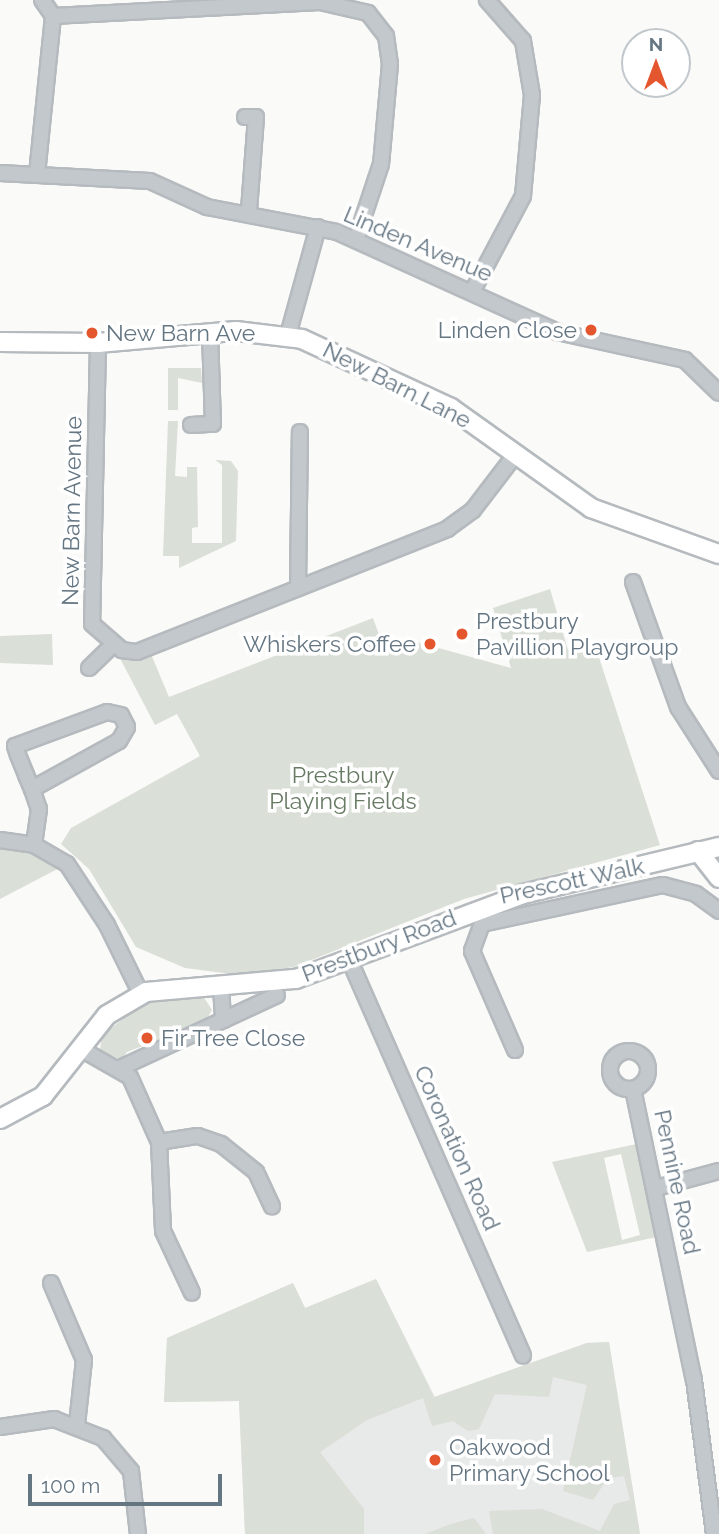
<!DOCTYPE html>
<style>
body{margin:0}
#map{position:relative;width:719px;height:1534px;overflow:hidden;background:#fafaf8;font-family:Raleway,sans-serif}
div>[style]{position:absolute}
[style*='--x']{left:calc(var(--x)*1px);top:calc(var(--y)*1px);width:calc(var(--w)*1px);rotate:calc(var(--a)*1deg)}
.built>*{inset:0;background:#e8e9e9}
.green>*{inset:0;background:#dadfd7}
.roads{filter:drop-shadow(2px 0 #b5babe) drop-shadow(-2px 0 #b5babe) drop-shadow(0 2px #b5babe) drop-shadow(0 -2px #b5babe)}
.minor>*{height:14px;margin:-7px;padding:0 7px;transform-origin:7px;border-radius:7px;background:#c3c8cc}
.minor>.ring{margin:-7px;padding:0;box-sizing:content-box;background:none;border:14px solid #c3c8cc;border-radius:50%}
.major>*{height:18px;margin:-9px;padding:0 9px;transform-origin:9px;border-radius:9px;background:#fff}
.dots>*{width:19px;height:19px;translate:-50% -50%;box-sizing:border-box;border:4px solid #fff;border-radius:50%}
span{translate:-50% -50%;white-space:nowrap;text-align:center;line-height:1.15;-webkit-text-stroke:7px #fff;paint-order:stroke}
.street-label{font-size:23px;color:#657683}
.poi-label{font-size:23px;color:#657683}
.right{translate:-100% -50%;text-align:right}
.left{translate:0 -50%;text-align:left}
.park-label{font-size:23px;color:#687a64}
.north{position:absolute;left:621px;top:28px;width:70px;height:70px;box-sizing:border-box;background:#fff;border:2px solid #c1c8cd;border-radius:50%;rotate:0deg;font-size:19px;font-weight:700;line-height:28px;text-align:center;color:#657683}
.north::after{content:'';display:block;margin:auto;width:24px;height:32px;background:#e4572e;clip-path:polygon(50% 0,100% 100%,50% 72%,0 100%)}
.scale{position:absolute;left:28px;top:1474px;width:194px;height:32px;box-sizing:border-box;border:4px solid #657683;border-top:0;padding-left:9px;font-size:21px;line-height:24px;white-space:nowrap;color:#657683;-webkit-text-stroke:5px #fff;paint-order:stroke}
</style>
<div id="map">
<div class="built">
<div style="clip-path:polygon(376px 1279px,435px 1397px,587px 1343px,609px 1342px,640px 1534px,245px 1534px,239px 1401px,164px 1402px,167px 1338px,293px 1283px,305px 1308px)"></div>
</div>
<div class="green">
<div style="clip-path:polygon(168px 368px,201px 368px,202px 383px,178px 378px,178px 410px,168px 410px)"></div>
<div style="clip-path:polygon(168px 421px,178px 421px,175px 476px,187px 477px,187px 467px,197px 467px,198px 527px,192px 528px,192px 543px,222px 543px,222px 465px,215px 460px,231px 461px,238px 471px,236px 541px,179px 568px,179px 556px,163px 556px)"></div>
<div style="clip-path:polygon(550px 589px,568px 650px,594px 642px,660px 845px,464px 899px,294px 967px,239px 975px,185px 968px,136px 947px,89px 869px,61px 844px,71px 828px,200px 756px,177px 714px,155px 725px,113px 645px,148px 647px,169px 697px,373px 618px,383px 646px,406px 639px,511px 668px,493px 608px)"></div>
<div style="clip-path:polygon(52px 634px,53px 665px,0 663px,0 636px)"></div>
<div style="clip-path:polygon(0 840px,67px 864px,0 899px)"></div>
<div style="clip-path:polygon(203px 996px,212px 1010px,205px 1022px,127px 1052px,121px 1060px,100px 1050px,102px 1035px,143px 1004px)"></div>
<div style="clip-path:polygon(evenodd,646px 1142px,666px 1235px,587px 1252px,552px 1162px,646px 1142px,621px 1154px,640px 1235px,622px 1240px,604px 1158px,621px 1154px)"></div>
<div style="clip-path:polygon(376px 1279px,434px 1397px,587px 1343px,609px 1342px,640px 1534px,493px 1534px,489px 1511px,542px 1509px,600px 1531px,614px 1504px,630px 1500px,624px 1476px,608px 1478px,593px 1500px,563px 1491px,587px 1385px,553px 1377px,549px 1397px,495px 1394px,479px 1429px,468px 1431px,453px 1421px,432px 1426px,423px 1398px,367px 1420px,320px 1452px,364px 1509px,364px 1534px,245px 1534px,239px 1401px,164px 1402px,167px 1338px,293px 1283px,305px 1308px)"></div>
<div style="clip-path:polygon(474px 1518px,486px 1534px,425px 1534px,451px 1524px)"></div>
</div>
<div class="roads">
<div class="minor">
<div style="--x:42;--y:0;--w:19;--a:55"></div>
<div style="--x:53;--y:16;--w:267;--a:-3"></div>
<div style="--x:320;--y:2;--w:49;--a:12.9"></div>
<div style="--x:368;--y:13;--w:29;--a:52"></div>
<div style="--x:386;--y:36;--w:28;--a:82"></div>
<div style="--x:390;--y:64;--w:100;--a:95.1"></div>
<div style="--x:381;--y:164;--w:79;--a:108.4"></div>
<div style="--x:245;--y:117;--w:11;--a:0"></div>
<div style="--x:256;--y:117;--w:94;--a:94.3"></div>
<div style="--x:0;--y:173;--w:150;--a:3.1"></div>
<div style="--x:150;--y:181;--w:63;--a:24.5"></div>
<div style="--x:207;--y:207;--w:132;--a:10.9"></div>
<div style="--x:337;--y:232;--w:242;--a:24.4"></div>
<div style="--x:557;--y:332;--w:131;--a:12.3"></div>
<div style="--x:685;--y:360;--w:47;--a:44.1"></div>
<div style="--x:37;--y:174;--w:159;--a:-84.2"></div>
<div style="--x:472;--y:292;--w:109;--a:-62"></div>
<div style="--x:523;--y:196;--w:101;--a:-84.9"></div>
<div style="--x:532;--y:95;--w:55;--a:-99.5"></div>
<div style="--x:523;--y:41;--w:55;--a:-131.3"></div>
<div style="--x:288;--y:335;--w:112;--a:-74.5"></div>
<div style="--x:98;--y:343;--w:281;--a:91.2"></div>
<div style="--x:92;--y:624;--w:40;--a:41"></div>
<div style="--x:122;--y:650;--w:15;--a:8"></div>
<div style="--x:137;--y:652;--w:334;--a:-21.6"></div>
<div style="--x:447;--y:529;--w:32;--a:-36"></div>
<div style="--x:473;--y:510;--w:69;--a:-52.6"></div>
<div style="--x:191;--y:425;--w:22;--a:-3"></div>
<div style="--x:213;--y:424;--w:92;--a:-91.9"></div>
<div style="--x:633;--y:582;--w:133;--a:70.2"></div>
<div style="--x:678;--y:707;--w:76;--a:57.4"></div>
<div style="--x:298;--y:588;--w:156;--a:-89.3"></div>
<div style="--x:89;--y:668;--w:33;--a:-44"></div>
<div style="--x:32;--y:789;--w:99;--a:-28.9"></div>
<div style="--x:119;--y:741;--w:16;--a:-60"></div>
<div style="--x:127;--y:727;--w:13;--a:-117"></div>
<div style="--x:121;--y:715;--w:14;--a:-168"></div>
<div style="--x:107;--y:712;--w:98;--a:159.7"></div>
<div style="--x:15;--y:746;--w:9;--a:72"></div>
<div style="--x:18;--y:755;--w:22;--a:68"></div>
<div style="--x:26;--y:775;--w:15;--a:67"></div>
<div style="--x:32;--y:789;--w:21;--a:71"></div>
<div style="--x:39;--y:809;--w:36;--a:98"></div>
<div style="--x:0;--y:840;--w:34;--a:8"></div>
<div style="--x:34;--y:845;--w:38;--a:30"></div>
<div style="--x:67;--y:864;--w:73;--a:56.7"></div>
<div style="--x:107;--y:925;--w:77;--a:63.8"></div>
<div style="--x:349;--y:959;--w:433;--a:66.3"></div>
<div style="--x:221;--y:988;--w:32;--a:86"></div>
<div style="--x:81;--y:1049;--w:56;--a:29.7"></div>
<div style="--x:130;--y:1077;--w:71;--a:66"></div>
<div style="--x:159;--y:1142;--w:89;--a:87.4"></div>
<div style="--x:163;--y:1231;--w:68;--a:64.9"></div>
<div style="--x:515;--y:1050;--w:108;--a:-113.5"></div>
<div style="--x:472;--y:951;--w:29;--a:-70"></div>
<div style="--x:482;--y:924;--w:185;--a:-12.2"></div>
<div style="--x:663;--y:885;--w:34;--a:15"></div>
<div style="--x:696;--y:894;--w:29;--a:36"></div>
<div class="ring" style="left:610px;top:1051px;width:24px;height:24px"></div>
<div style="--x:120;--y:1068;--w:173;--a:-24.9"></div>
<div style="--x:633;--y:1089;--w:297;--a:78.2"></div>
<div style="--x:694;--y:1380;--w:155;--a:82.6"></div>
<div style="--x:159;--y:1142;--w:39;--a:-9"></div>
<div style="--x:198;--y:1136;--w:24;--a:19"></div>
<div style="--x:221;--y:1144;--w:45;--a:38.7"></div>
<div style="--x:256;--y:1172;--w:38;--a:65"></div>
<div style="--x:656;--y:1188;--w:65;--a:-15.1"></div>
<div style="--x:51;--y:1283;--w:84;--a:66.8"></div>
<div style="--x:84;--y:1360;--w:64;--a:96.2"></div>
<div style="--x:0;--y:1427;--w:55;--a:-8.4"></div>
<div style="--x:54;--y:1419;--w:53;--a:21.2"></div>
<div style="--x:103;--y:1438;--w:43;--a:49.7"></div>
<div style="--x:131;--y:1471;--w:63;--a:83.7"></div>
</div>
<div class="major">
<div style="--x:0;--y:342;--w:98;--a:0.6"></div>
<div style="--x:98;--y:343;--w:139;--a:-5"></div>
<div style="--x:236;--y:331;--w:66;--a:6.9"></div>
<div style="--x:302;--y:339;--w:164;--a:24.8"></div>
<div style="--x:451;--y:408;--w:172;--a:35.5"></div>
<div style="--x:591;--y:508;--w:136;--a:19.8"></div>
<div style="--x:698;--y:851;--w:34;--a:52"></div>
<div style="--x:0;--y:1119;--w:49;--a:-28.1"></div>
<div style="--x:43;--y:1096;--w:103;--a:-51.7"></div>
<div style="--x:107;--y:1015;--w:45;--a:-30.5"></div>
<div style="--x:146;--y:992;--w:151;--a:-5"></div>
<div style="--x:296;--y:979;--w:242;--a:-20.5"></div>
<div style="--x:523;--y:894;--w:202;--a:-13.5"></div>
</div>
</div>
<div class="dots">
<div style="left:591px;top:330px;background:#e4572e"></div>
<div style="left:92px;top:333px;background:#e4572e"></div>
<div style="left:462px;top:634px;background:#e4572e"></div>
<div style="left:430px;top:644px;background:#e4572e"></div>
<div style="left:147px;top:1038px;background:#e4572e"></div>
<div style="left:435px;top:1460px;background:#e4572e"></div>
</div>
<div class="street-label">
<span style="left:418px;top:244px;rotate:23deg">Linden Avenue</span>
<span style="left:397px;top:385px;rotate:27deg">New Barn Lane</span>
<span style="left:72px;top:511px;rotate:-89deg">New Barn Avenue</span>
<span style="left:572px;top:881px;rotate:-12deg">Prescott Walk</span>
<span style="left:379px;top:946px;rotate:-21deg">Prestbury Road</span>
<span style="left:457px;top:1148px;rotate:66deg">Coronation Road</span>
<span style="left:677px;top:1182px;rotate:78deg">Pennine Road</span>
</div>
<div class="poi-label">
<span class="right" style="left:577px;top:330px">Linden Close</span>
<span class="left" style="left:106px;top:333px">New Barn Ave</span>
<span class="left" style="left:476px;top:634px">Prestbury<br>Pavillion Playgroup</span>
<span class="right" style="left:416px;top:644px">Whiskers Coffee</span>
<span class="left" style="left:161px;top:1038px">Fir Tree Close</span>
<span class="left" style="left:449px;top:1460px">Oakwood<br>Primary School</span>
</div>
<div class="park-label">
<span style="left:343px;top:788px">Prestbury<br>Playing Fields</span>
</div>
<div class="north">N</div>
<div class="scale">100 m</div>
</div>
